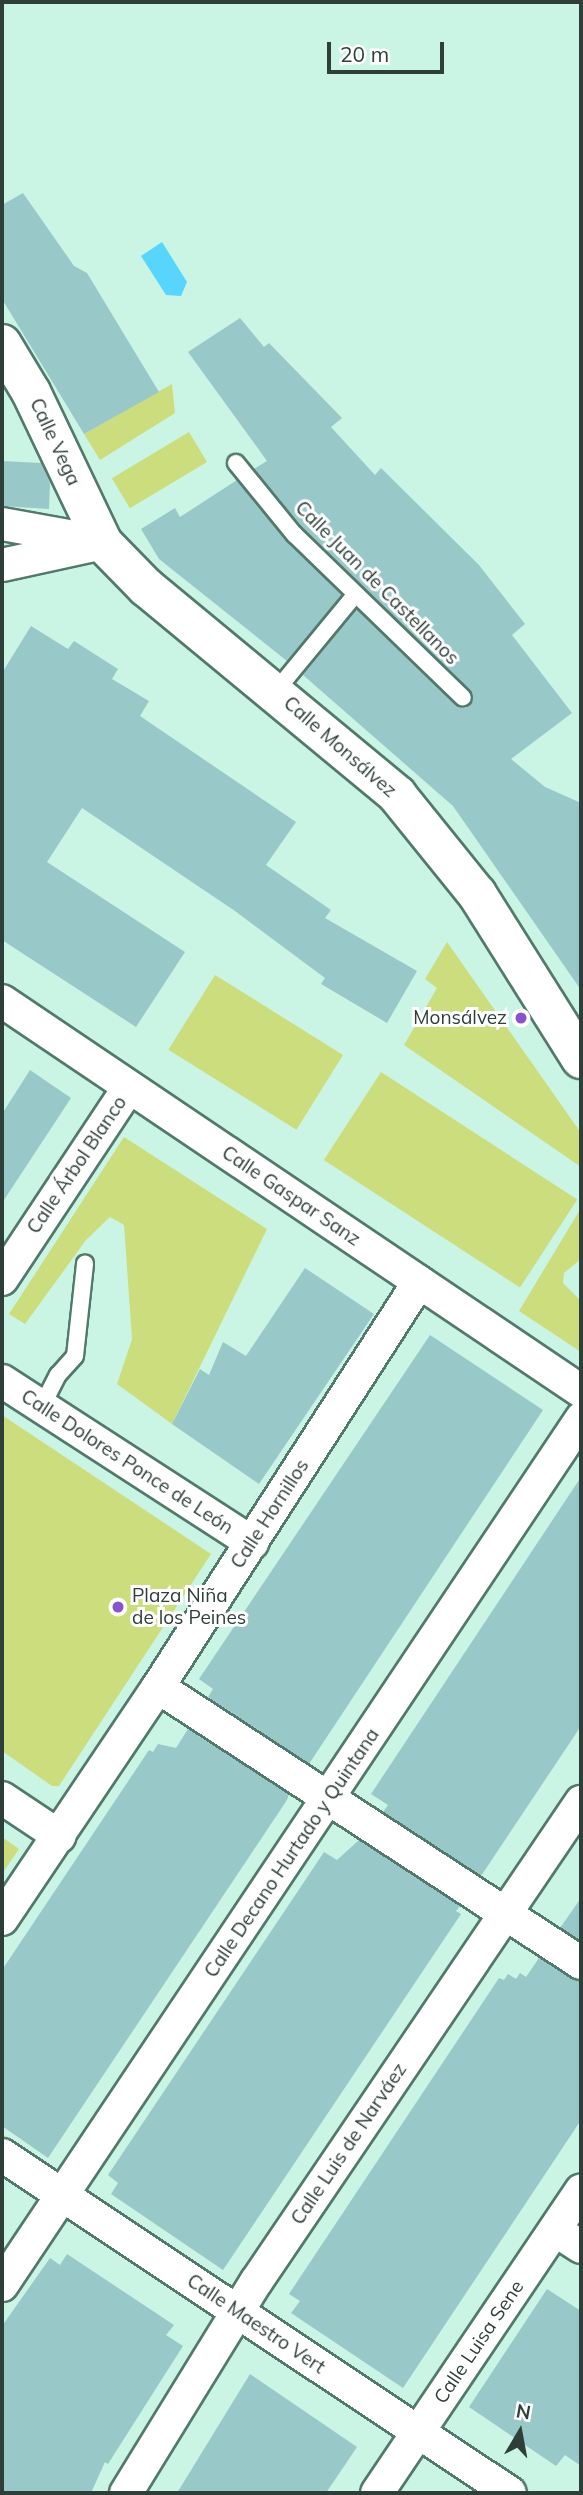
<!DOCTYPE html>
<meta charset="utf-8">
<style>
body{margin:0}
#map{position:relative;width:583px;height:2495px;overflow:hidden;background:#caf5e5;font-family:Mulish,sans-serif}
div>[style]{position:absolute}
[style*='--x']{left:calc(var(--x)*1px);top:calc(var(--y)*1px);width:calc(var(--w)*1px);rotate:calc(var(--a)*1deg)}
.green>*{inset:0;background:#ccdd7e;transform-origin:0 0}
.water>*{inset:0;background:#57d5fd}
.building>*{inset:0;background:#99c8c8}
.roads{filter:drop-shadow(2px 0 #52796b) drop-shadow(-2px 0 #52796b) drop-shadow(0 2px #52796b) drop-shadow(0 -2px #52796b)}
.service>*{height:16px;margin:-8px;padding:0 8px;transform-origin:8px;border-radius:8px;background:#fff}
.minor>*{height:32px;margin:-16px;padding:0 16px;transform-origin:16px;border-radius:16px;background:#fff}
.tertiary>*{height:38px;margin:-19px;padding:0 19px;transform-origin:19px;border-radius:19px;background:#fff}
.dots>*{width:19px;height:19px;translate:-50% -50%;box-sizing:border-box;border:4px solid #fff;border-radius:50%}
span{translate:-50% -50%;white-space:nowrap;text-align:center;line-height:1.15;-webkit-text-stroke:6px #fff;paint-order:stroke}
.street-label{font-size:19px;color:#2e3f39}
.poi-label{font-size:19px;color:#2e3f39}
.right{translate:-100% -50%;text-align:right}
.left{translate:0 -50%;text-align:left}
.frame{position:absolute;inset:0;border:4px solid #2e3f39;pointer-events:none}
.north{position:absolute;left:485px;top:2397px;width:70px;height:70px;-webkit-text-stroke:5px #fff;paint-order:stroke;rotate:10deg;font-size:19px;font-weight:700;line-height:28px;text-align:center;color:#2e3f39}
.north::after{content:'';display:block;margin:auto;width:24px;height:32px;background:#2e3f39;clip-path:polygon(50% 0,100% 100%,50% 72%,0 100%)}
.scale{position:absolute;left:327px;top:42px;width:117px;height:32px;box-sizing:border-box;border:4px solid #2e3f39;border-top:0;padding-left:9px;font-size:21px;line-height:24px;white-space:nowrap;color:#2e3f39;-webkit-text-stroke:5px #fff;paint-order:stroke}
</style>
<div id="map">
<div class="green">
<div style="clip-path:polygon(172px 384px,175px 413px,100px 460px,84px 434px)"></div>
<div style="left:189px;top:432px;width:35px;height:90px;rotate:59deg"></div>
<div style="clip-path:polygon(447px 942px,581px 1133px,581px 1167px,404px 1045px,437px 988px,425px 979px)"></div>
<div style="left:215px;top:975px;width:151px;height:88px;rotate:32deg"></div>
<div style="left:381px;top:1072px;width:234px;height:105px;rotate:33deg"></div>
<div style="clip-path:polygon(124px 1137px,267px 1229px,172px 1424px,117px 1384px,132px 1339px,124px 1225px,110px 1217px,86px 1240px,25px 1324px,9px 1314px)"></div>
<div style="clip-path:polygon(581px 1208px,581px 1259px,564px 1273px,563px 1283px,581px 1301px,581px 1352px,519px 1311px)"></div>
<div style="clip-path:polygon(2px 1415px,211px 1554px,59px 1786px,52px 1786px,2px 1751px)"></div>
<div style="clip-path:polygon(2px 1837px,19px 1849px,2px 1874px)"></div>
</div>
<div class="water">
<div style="clip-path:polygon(162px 242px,187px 282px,181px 296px,166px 295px,141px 256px)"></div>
</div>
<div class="building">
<div style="clip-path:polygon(23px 193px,74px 266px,87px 273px,159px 392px,84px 434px,2px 299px,2px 205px)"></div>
<div style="clip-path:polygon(240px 318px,264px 347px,269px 343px,342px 418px,331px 427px,375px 475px,381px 468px,479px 565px,525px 624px,512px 635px,572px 713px,511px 759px,545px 787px,581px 803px,581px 990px,453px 806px,303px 675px,357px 609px,456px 706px,466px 708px,473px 700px,470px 690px,302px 527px,254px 469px,267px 461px,188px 352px)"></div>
<div style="clip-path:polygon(2px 461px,41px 463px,50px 483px,49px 509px,2px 506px)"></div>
<div style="clip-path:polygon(237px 480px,287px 541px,342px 595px,287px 661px,159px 559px,141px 529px,175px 508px,180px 517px)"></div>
<div style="clip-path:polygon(31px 626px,68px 649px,74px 641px,118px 669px,112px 679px,149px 701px,140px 716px,296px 822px,266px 865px,331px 910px,325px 918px,417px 971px,387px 1023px,321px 984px,325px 978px,235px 911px,82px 808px,47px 862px,185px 952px,136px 1027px,2px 940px,2px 673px)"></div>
<div style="clip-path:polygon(30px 1070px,71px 1098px,2px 1203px,2px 1114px)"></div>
<div style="clip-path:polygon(305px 1268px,374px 1314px,259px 1484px,172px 1424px,200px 1369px,209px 1375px,223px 1342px,246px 1356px)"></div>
<div style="clip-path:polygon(430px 1335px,543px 1410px,309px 1764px,208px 1697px,213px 1689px,199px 1679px)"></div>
<div style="clip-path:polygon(581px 1477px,581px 1726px,481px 1876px,383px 1812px,388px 1805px,371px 1794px)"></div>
<div style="clip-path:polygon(188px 1729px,289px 1794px,287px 1800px,48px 2158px,2px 2126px,2px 1970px,149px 1750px,153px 1752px,158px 1744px,176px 1748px)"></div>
<div style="clip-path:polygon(359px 1840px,460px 1906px,456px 1911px,461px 1914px,223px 2270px,111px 2194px,118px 2183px,108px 2175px,324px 1852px,337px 1860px)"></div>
<div style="clip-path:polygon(581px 1898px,581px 1941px,560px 1928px)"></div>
<div style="clip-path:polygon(539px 1958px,581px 1981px,581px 2120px,403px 2388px,291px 2313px,300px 2301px,289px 2294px,499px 1978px,504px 1980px,508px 1974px,516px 1979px,520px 1973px,526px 1977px)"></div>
<div style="clip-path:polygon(67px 2254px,174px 2325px,166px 2335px,183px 2346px,108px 2464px,105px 2462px,91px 2493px,2px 2493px,2px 2326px,50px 2258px,60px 2265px)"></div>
<div style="clip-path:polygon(547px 2289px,581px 2311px,581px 2466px,565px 2455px,556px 2466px,469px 2407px)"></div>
<div style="clip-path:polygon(250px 2374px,357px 2447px,326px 2493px,177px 2493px)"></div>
</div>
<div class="roads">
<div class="service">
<div style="--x:236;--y:463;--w:92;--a:50.8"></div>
<div style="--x:294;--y:534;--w:235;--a:44.1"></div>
<div style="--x:275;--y:692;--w:126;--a:-50.5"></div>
<div style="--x:42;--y:1406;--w:35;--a:-63"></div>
<div style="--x:58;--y:1375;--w:25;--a:-48"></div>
<div style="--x:75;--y:1356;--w:93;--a:-83.8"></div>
</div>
<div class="minor">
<div style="--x:2;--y:524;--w:90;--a:10.2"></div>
<div style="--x:2;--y:565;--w:103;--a:-12.3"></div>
<div style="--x:2;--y:1001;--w:698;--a:33.96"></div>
<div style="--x:2;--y:1279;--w:230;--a:-56.5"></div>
<div style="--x:2;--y:1381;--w:298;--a:32.9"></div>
<div style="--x:158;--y:1687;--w:505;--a:33.12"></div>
<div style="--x:2;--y:1798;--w:69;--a:33.7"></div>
<div style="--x:2;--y:1919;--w:280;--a:-56.1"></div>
<div style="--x:158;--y:1687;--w:482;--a:-57.2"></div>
<div style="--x:2;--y:2155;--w:610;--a:33.64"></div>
<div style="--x:555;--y:2230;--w:31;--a:33"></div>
<div style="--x:2;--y:2285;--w:1042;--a:-56.23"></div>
<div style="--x:126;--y:2493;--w:248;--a:-58.4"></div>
<div style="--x:256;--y:2282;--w:580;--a:-55.9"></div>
<div style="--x:377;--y:2493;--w:365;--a:-56"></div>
</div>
<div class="tertiary">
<div style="--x:2;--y:344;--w:56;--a:58.9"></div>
<div style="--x:31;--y:392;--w:167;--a:64.5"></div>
<div style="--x:103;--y:543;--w:62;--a:45.7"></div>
<div style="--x:146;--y:587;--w:326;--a:39.6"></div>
<div style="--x:397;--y:795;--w:127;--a:51.1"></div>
<div style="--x:477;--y:894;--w:195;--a:57.8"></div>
</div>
</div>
<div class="dots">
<div style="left:521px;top:1018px;background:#8853cb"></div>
<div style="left:118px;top:1607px;background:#8853cb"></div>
</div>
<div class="street-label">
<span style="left:55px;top:442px;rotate:65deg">Calle Vega</span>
<span style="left:377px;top:583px;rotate:45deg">Calle Juan de Castellanos</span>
<span style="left:340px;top:747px;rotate:41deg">Calle Monsálvez</span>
<span style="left:77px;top:1165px;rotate:-56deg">Calle Árbol Blanco</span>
<span style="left:291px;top:1196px;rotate:34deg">Calle Gaspar Sanz</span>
<span style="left:127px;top:1462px;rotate:33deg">Calle Dolores Ponce de León</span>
<span style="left:270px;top:1514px;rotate:-57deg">Calle Hornillos</span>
<span style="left:292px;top:1853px;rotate:-56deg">Calle Decano Hurtado y Quintana</span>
<span style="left:349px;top:2144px;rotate:-56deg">Calle Luis de Narváez</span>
<span style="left:256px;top:2324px;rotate:34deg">Calle Maestro Vert</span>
<span style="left:479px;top:2342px;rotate:-56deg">Calle Luisa Sene</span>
</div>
<div class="poi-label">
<span class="right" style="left:507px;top:1018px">Monsálvez</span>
<span class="left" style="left:132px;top:1607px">Plaza Niña<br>de los Peines</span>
</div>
<div class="frame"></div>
<div class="north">N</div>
<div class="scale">20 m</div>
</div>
